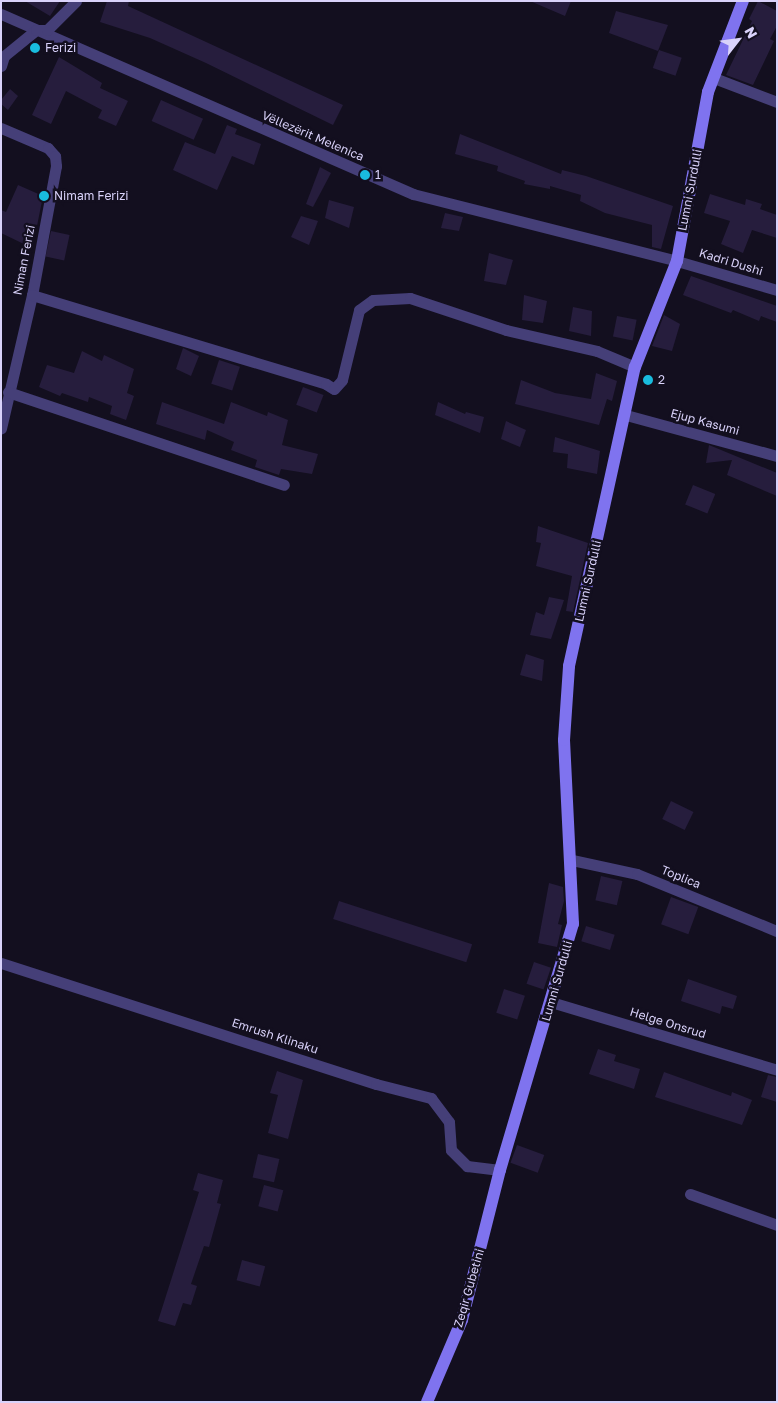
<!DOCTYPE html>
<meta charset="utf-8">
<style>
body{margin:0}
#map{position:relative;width:778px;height:1403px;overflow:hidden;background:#130f1f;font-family:"Golos Text",sans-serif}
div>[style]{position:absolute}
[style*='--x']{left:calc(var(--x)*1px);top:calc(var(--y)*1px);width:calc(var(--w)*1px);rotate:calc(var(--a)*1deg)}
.building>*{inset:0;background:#261d3d;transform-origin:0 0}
.street>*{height:11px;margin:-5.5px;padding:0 5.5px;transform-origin:5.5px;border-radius:5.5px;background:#453f78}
.secondary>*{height:12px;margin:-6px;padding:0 6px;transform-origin:6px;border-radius:6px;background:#7f73ef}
.dots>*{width:14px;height:14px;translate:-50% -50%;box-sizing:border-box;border:2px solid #130f1f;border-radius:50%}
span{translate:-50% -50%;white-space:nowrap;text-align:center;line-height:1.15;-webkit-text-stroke:5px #130f1f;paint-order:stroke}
.poi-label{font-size:12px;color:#d9d2fa}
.left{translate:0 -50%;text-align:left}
.street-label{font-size:12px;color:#d9d2fa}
.frame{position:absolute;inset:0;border:2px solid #d9d2fa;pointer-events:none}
.north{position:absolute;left:713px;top:15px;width:50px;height:50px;-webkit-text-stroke:4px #130f1f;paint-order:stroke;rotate:60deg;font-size:14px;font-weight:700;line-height:20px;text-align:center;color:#d9d2fa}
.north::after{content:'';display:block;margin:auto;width:18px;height:22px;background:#d9d2fa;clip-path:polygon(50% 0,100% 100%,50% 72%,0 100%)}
</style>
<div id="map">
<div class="building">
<div style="clip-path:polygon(25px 1px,60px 1px,50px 16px)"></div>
<div style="clip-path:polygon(107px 1px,129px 1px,128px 6px,343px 105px,333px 125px,206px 63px,150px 38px,100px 22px)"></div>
<div style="clip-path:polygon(530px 1px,571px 1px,565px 16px)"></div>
<div style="clip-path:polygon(758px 1px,777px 11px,777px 26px,770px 39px,774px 41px,753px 85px,726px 75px,752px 21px,749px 19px)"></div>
<div style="clip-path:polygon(616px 11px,668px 25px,658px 51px,609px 33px)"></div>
<div style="left:659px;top:50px;width:24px;height:19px;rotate:19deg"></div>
<div style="clip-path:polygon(59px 57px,102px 83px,100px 88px,128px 101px,116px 126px,98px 118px,102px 110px,66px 91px,51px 124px,32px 115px)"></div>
<div style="clip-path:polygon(10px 89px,18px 96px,8px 110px,1px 104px,1px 100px)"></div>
<div style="left:161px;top:100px;width:46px;height:23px;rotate:24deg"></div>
<div style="clip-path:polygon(227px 125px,237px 129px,235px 134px,261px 144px,254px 165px,232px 156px,217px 190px,173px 170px,185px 142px,215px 154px)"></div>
<div style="clip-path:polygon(460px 134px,561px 174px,562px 170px,586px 176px,673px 206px,661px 249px,652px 247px,652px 225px,605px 213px,580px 201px,581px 195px,550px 186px,550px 189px,524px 184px,525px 181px,497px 171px,498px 166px,455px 154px)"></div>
<div style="clip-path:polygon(320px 167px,331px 173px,313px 207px,306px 204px)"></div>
<div style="clip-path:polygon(18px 185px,43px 196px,37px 226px,28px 246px,1px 233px,1px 210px,6px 212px)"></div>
<div style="clip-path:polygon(710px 194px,745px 205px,746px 199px,762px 204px,760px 209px,777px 215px,777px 238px,752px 230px,743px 253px,721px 244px,730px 221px,704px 213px)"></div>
<div style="clip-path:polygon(329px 200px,354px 207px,349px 228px,325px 218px)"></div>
<div style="clip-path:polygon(445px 213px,463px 217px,459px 231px,441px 228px)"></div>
<div style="clip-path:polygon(301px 216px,318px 221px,309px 245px,291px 237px)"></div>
<div style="left:51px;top:231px;width:19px;height:26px;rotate:12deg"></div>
<div style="clip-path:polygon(489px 253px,513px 260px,506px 285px,484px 281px)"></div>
<div style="clip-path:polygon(691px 276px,777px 306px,777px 322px,761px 316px,759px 321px,733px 310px,731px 313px,683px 295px)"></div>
<div style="clip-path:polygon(524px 295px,547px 301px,543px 323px,522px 320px)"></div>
<div style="clip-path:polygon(573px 307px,592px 311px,591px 336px,569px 331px)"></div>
<div style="clip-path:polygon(664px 315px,680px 324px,672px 351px,652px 346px)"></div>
<div style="left:617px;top:316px;width:20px;height:21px;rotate:11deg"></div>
<div style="clip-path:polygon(183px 348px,199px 356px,191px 376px,176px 369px)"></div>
<div style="clip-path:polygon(82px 351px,102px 361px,104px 355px,134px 369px,127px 393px,134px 396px,126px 420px,110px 414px,112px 406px,89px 397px,88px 402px,62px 393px,60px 396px,39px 387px,47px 365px,74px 373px)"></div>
<div style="left:219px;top:360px;width:22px;height:25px;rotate:18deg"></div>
<div style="clip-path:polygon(596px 373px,617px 381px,612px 401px,607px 399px,599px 425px,515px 404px,521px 380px,555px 393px,591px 399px)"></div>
<div style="left:303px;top:387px;width:22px;height:19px;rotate:21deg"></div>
<div style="clip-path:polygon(162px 402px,224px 424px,231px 402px,267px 416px,268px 412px,288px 420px,282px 445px,318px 454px,312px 474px,281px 469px,279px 475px,255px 467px,257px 460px,231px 450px,234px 442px,207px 430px,205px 440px,156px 424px)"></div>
<div style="clip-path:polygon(438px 402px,465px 414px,466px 412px,484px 417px,480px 433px,435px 415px)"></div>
<div style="clip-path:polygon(506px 421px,526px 430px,520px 447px,501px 439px)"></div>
<div style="clip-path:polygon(555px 437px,600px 451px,597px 474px,567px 468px,568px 454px,553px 452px)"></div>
<div style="clip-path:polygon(709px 445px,777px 473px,777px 496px,727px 475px,732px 460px,706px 463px)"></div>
<div style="left:693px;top:485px;width:24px;height:21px;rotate:22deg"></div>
<div style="clip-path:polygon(538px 526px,588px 543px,573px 612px,566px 611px,572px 576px,536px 566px,541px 543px,536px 542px)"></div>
<div style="clip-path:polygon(549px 597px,564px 600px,551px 639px,530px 635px,536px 612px,544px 615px)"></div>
<div style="clip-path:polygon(526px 654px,544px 660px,542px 681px,520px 675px)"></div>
<div style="left:671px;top:801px;width:25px;height:20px;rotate:26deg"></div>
<div style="left:601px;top:876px;width:22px;height:25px;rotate:13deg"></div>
<div style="clip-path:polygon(549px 883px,563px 887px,564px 901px,558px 924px,562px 925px,557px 947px,538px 943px)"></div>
<div style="left:671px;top:897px;width:29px;height:29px;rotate:20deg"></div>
<div style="left:339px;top:901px;width:140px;height:19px;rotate:18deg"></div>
<div style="left:586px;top:926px;width:30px;height:16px;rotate:17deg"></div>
<div style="left:534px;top:962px;width:18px;height:23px;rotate:19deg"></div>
<div style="clip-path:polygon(688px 979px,737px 996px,733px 1009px,722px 1006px,720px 1014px,681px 1001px)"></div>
<div style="left:504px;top:989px;width:22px;height:25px;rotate:18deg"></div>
<div style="clip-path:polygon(598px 1049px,616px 1055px,614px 1061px,640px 1069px,634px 1089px,589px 1074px)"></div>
<div style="clip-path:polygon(277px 1071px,303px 1080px,288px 1139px,268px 1133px,278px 1095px,270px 1093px)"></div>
<div style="clip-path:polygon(664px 1072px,731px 1096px,732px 1092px,752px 1100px,742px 1125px,655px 1097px)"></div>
<div style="clip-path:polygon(768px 1075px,777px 1077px,777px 1102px,761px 1097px)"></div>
<div style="left:517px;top:1145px;width:29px;height:19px;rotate:20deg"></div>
<div style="left:258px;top:1154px;width:22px;height:24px;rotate:13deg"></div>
<div style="clip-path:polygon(198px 1173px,223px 1180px,217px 1203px,221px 1204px,209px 1247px,204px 1246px,191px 1284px,197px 1286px,191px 1305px,183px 1303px,175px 1326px,158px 1321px,199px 1192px,193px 1190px)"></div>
<div style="left:264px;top:1185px;width:20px;height:22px;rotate:15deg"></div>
<div style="left:242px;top:1260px;width:24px;height:21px;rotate:15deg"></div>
</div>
<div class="street">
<div style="--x:1;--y:14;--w:450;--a:23.6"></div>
<div style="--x:413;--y:194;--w:272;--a:14.2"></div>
<div style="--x:677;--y:261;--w:104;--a:16.2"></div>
<div style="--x:1;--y:66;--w:10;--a:-73"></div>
<div style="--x:4;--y:56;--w:41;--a:-39.1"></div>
<div style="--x:36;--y:30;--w:11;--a:0"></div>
<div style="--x:47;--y:30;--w:41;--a:-45"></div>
<div style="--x:714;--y:78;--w:67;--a:20.9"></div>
<div style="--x:1;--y:128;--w:51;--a:23.1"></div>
<div style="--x:48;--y:148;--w:11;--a:49"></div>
<div style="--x:55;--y:156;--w:10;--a:84"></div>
<div style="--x:56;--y:166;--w:131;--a:100.5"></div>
<div style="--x:32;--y:295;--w:137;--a:103.1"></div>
<div style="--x:32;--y:295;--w:307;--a:16.8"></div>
<div style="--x:326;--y:384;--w:9;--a:32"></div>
<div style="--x:334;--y:389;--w:12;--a:-48"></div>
<div style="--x:342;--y:380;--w:72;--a:-76.3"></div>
<div style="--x:359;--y:310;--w:17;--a:-36"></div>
<div style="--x:373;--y:300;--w:37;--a:-3"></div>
<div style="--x:410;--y:298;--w:101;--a:18.4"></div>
<div style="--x:506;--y:330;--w:93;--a:13"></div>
<div style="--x:597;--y:351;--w:41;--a:22.8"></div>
<div style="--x:8;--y:392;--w:291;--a:18.6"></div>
<div style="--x:626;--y:415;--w:156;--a:15.2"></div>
<div style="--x:572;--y:860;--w:66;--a:12.2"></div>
<div style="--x:637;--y:874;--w:151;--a:22.2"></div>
<div style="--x:1;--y:963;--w:394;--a:17.9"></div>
<div style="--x:376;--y:1084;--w:57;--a:14.3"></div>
<div style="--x:431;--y:1098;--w:30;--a:53"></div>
<div style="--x:449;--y:1122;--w:28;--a:86"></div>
<div style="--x:451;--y:1150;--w:23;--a:45"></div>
<div style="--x:467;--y:1166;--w:33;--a:7"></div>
<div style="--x:551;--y:1002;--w:236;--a:16.7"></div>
<div style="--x:690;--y:1194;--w:92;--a:19.6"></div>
</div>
<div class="secondary">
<div style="--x:427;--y:1402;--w:89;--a:-66.9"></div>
<div style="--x:462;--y:1320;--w:155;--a:-75.8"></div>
<div style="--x:500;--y:1170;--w:257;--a:-73.5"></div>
<div style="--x:573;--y:924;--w:184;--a:-92.8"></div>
<div style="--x:564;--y:740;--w:74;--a:-86.1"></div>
<div style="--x:569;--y:666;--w:306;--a:-77.6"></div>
<div style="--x:635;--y:367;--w:114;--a:-68.4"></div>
<div style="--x:677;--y:261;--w:172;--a:-79.6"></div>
<div style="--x:708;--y:92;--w:97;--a:-69"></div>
</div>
<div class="dots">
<div style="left:35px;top:48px;background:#19bcde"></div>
<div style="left:365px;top:175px;background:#19bcde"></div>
<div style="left:44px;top:196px;background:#19bcde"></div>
<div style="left:648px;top:380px;background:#19bcde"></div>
</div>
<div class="poi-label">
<span class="left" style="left:45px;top:48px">Ferizi</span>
<span class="left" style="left:375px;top:175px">1</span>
<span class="left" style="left:54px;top:196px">Nimam Ferizi</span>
<span class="left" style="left:658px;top:380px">2</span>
</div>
<div class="street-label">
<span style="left:313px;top:136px;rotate:23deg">Vëllezërit Melenica</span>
<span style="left:690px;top:190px;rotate:-79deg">Lumni Surdulli</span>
<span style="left:24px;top:260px;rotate:-79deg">Niman Ferizi</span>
<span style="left:731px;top:262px;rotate:17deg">Kadri Dushi</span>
<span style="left:705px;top:422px;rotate:15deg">Ejup Kasumi</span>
<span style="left:588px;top:581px;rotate:-77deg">Lumni Surdulli</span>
<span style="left:681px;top:877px;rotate:22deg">Toplica</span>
<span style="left:557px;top:981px;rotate:-74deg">Lumni Surdulli</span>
<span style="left:668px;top:1023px;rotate:17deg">Helge Onsrud</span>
<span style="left:275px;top:1036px;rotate:18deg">Emrush Klinaku</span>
<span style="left:469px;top:1288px;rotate:-74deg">Zeqir Gubetini</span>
</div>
<div class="frame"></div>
<div class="north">N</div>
</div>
